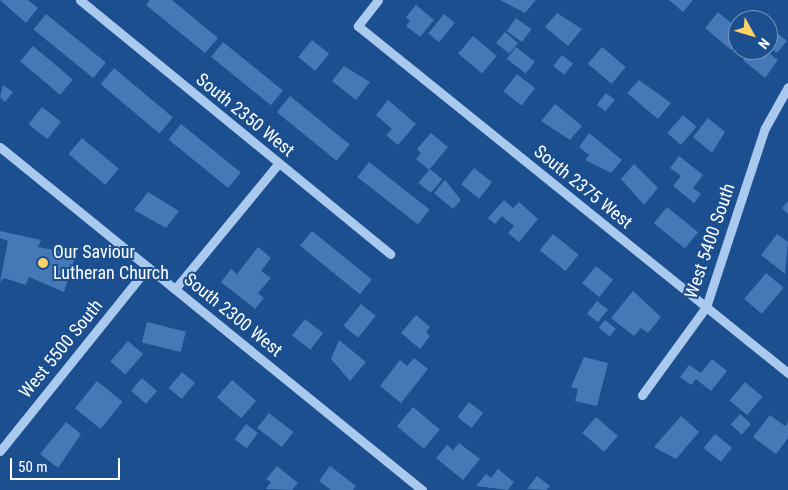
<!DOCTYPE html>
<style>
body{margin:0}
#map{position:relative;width:788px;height:490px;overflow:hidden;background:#1b4f8f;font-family:"Roboto Condensed",sans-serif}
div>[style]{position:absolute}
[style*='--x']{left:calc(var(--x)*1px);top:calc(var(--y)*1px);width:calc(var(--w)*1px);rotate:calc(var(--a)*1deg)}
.building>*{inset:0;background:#4478b7;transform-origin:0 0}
.minor>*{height:9px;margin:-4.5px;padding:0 4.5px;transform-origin:4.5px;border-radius:4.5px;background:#a9c9ee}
.dots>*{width:14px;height:14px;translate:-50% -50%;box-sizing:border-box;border:2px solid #1b4f8f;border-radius:50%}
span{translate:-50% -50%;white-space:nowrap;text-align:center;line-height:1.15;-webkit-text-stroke:4px #1b4f8f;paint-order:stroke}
.street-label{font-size:18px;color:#fff}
.poi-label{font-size:18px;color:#fff}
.left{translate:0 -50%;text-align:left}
.north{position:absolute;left:728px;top:10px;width:50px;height:50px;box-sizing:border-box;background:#1b4f8f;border:1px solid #7695bc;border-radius:50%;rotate:129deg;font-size:14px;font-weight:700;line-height:20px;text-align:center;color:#fff}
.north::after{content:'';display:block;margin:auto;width:18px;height:22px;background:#ffd166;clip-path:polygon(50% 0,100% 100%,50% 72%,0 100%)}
.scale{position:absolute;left:10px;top:458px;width:110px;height:22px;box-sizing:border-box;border:2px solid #fff;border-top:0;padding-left:6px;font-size:15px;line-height:18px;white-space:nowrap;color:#fff;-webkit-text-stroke:4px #1b4f8f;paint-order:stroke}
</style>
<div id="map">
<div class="building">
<div style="clip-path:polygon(0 0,28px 0,38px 8px,26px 23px)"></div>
<div style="clip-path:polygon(150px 0,172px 0,218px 38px,205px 53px,146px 5px)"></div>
<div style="clip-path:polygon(500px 0,536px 0,525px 13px)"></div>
<div style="clip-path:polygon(669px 0,693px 0,683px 12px)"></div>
<div style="clip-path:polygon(416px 5px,434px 20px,420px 37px,406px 26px,410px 21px,406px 17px)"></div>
<div style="clip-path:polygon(718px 12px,738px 29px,738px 42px,731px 50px,705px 28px)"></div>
<div style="clip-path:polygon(557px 13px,582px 29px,568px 46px,545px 27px)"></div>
<div style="left:46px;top:14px;width:77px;height:20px;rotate:39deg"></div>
<div style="left:444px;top:14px;width:14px;height:25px;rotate:39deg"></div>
<div style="left:516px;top:18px;width:19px;height:16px;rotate:36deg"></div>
<div style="clip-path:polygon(768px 26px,787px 41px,777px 53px,768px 46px)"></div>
<div style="left:505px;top:32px;width:17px;height:14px;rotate:40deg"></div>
<div style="left:473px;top:36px;width:31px;height:23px;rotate:40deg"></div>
<div style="left:312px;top:40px;width:22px;height:22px;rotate:39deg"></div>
<div style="left:223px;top:42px;width:77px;height:19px;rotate:39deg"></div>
<div style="left:33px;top:46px;width:52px;height:20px;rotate:40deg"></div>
<div style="left:516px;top:47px;width:24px;height:15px;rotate:38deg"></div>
<div style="left:602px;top:47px;width:31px;height:22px;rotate:40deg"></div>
<div style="clip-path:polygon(751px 50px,765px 50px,778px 60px,765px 78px,743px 60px)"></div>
<div style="left:562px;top:55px;width:14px;height:14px;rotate:39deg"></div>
<div style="clip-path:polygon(344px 66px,370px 82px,356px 100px,332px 81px)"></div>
<div style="left:114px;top:68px;width:77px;height:21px;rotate:40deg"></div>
<div style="left:517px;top:74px;width:23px;height:22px;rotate:38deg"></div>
<div style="clip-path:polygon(639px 80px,671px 103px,658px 119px,627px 93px)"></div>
<div style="clip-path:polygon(3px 85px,13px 92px,5px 102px,0 97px)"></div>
<div style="left:606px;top:93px;width:11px;height:15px;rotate:38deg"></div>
<div style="left:290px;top:96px;width:77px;height:21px;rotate:39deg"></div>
<div style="clip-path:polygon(388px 100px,416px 124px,398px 145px,386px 135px,392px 129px,376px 115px)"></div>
<div style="clip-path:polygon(555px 104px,582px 126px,570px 140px,541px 121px)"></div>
<div style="left:42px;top:107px;width:24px;height:22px;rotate:38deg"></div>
<div style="left:683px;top:115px;width:18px;height:24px;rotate:41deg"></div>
<div style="clip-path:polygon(708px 118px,725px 132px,712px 153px,693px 137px)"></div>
<div style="left:181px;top:124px;width:77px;height:20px;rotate:39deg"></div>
<div style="clip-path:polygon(431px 133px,448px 147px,429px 170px,416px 159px,421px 153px,417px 149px)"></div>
<div style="clip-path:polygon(589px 133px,622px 160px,611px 173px,585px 160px,589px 155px,579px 147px)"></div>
<div style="left:82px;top:138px;width:48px;height:21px;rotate:40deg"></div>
<div style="clip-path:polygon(679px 156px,703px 175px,693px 188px,701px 194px,694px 203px,673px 186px,681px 176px,670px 168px)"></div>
<div style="left:369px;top:162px;width:77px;height:19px;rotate:38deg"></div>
<div style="clip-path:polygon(634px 164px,658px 188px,644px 205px,621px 179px)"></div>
<div style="left:474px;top:168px;width:23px;height:21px;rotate:38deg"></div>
<div style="left:430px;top:169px;width:16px;height:18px;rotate:40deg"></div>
<div style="clip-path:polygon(445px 180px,461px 200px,453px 209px,434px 193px)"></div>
<div style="clip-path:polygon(148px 192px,179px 211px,166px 228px,134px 210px)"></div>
<div style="clip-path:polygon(504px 200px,513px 208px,519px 202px,538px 219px,519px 242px,508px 233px,514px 226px,502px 216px,495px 224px,488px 218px)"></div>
<div style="clip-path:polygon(788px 201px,788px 214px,782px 208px)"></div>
<div style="left:667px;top:207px;width:40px;height:21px;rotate:39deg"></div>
<div style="clip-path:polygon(0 231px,41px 240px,38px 247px,76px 254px,64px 292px,29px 277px,26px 285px,4px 278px,0 282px,8px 241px,0 238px)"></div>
<div style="left:312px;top:231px;width:77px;height:19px;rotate:39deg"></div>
<div style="left:553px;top:234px;width:33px;height:21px;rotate:39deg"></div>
<div style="clip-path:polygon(777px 234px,788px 242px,785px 274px,761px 255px)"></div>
<div style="clip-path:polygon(258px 247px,271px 258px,261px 271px,271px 278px,258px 293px,264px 298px,255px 309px,221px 282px,231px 269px,237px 274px)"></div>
<div style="left:596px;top:266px;width:22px;height:22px;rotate:39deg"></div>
<div style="left:766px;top:273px;width:23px;height:34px;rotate:40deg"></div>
<div style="clip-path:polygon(633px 291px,661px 317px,648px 333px,641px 328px,634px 336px,611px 318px)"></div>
<div style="left:597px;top:301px;width:14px;height:16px;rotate:39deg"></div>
<div style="left:361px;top:304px;width:19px;height:28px;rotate:39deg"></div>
<div style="clip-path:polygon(416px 315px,430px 327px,426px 332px,430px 336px,420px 349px,401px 333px)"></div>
<div style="left:305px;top:319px;width:23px;height:21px;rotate:38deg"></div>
<div style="left:605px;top:320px;width:14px;height:10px;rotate:39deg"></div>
<div style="left:147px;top:322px;width:40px;height:21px;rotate:14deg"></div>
<div style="clip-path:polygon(339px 340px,366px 362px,350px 381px,331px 359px)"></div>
<div style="left:128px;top:341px;width:20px;height:27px;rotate:41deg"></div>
<div style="clip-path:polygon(584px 357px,608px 363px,597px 406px,575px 401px,578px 389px,571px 387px)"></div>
<div style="clip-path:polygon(414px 358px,428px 369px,401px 403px,380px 386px,400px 360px,407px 366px)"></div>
<div style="clip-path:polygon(712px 359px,727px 371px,711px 391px,696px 379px,691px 385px,680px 377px,689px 365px,701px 373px)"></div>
<div style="left:182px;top:372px;width:17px;height:21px;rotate:40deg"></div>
<div style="left:142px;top:378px;width:20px;height:17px;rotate:41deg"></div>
<div style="left:232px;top:380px;width:32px;height:23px;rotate:41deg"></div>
<div style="left:97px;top:381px;width:33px;height:35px;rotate:39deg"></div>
<div style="left:745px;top:382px;width:23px;height:24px;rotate:40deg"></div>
<div style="left:469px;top:402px;width:18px;height:19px;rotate:38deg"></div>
<div style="left:413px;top:407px;width:35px;height:25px;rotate:40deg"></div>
<div style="left:269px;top:413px;width:31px;height:19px;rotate:38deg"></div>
<div style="left:740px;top:414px;width:15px;height:14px;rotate:42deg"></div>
<div style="clip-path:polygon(770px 415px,785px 426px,788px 422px,788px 438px,776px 454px,753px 437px)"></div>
<div style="clip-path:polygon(681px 416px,699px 432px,676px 459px,654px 447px)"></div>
<div style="left:596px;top:417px;width:29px;height:21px;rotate:41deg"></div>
<div style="clip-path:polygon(66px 422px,81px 434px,58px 468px,40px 454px)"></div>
<div style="left:246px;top:424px;width:15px;height:19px;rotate:37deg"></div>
<div style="left:715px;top:434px;width:22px;height:18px;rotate:39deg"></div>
<div style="clip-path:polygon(459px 443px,480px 459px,463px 480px,436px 458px,447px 445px,453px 450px)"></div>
<div style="clip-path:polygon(277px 466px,298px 483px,292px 490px,266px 489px,271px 482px,266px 479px)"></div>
<div style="clip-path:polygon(330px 466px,356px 486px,353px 490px,331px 490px,319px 481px)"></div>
<div style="clip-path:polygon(498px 469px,514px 482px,508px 490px,476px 486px,486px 474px,491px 478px)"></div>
<div style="clip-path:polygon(537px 476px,550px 486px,546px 490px,527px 489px)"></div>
</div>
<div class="minor">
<div style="--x:80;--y:0;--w:401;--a:39.3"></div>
<div style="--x:378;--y:0;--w:33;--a:128"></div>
<div style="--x:358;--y:26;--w:553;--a:38.9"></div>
<div style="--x:0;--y:147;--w:544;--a:39.1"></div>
<div style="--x:175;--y:289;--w:163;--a:-50.5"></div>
<div style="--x:642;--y:395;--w:109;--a:-54"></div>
<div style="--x:706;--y:307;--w:188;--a:-71.8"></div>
<div style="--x:765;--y:128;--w:47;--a:-60.7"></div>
<div style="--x:0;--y:451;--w:236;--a:-51.2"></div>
</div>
<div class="dots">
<div style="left:43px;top:263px;background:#ffd166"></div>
</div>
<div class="street-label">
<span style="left:245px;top:115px;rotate:39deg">South 2350 West</span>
<span style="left:583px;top:187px;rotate:39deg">South 2375 West</span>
<span style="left:710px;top:241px;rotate:-71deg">West 5400 South</span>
<span style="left:233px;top:315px;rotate:39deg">South 2300 West</span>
<span style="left:61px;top:349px;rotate:-51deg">West 5500 South</span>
</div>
<div class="poi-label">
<span class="left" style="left:53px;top:263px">Our Saviour<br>Lutheran Church</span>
</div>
<div class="north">N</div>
<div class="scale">50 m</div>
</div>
